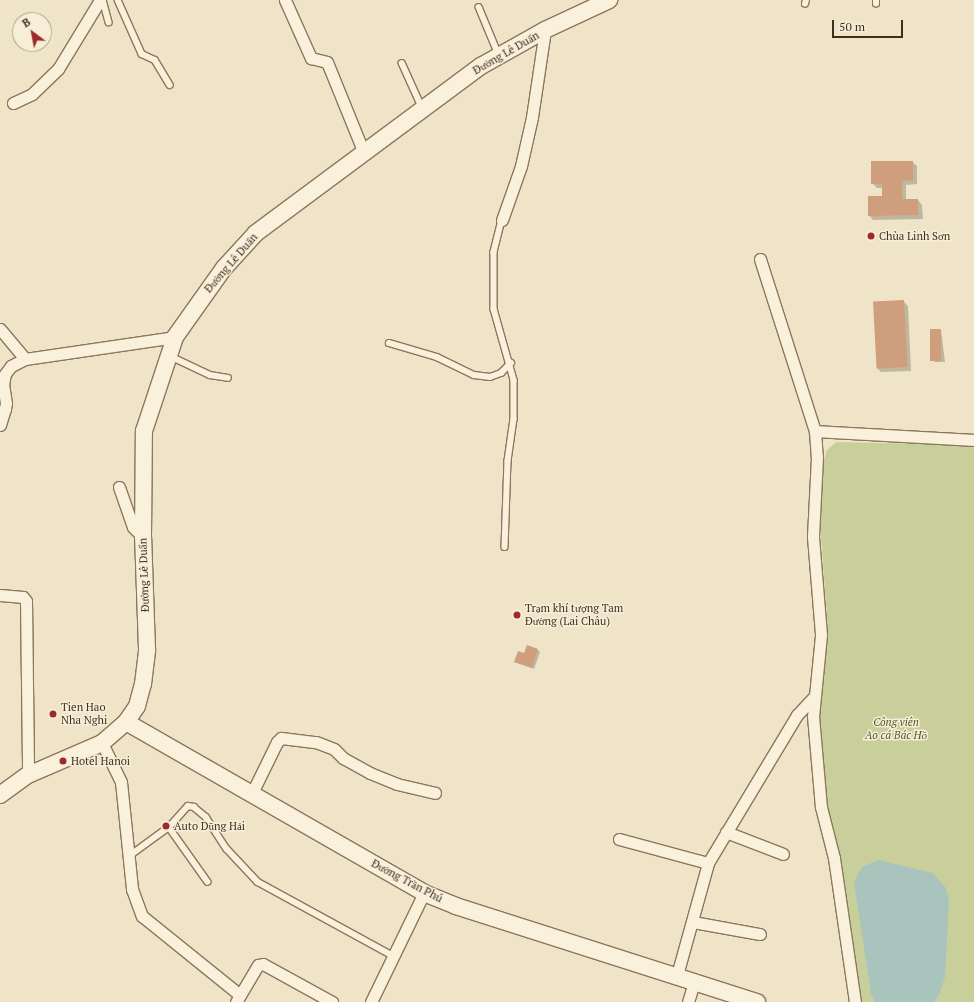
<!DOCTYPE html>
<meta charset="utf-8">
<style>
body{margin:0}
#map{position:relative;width:974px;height:1002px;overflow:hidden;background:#f0e4c8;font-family:"PT Serif",serif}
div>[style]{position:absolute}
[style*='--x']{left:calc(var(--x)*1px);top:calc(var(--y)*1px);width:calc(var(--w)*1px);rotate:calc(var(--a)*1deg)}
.green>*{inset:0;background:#c9cf9b}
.water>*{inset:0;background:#a9c4bc}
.shadow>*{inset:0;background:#0003}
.building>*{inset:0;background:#cf9f7d;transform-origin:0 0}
.roads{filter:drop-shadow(1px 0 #8d765c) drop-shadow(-1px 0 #8d765c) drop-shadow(0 1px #8d765c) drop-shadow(0 -1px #8d765c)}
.lane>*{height:5.5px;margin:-2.75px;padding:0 2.75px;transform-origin:2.75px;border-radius:2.75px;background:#faf1dc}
.street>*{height:11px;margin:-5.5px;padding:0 5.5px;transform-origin:5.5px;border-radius:5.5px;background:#faf1dc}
.secondary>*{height:16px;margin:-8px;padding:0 8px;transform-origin:8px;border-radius:8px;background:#faf1dc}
.dots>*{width:11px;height:11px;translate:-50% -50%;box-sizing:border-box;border:2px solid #f7eed8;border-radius:50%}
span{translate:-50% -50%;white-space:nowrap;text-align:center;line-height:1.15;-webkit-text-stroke:3px #f7eed8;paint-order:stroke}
.street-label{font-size:11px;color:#3d2e20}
.poi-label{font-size:11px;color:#3d2e20}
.left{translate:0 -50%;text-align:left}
.park-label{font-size:11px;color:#4d5a26;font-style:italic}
.north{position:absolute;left:12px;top:12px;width:40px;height:40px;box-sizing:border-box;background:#f7eed8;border:1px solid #ada18e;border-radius:50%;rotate:328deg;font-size:11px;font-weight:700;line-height:16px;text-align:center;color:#3d2e20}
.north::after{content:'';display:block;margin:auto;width:14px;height:18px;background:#9e2a2b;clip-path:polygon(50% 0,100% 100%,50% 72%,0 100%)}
.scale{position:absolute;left:832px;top:20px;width:71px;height:18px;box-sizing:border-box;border:2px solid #3d2e20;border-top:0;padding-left:5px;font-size:12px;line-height:14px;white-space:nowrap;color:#3d2e20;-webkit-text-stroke:3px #f7eed8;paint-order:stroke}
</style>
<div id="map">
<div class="green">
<div style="clip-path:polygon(836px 442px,974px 445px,974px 1002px,862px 1002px,840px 865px,826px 810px,819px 752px,818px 706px,828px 631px,820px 523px,822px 466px,827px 450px)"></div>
</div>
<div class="water">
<div style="clip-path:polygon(878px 860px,933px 873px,946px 888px,949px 900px,945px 977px,939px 995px,934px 1002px,875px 1002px,871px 994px,854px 882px,862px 867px)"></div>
</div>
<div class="shadow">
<div style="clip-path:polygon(912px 162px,917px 166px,917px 184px,906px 185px,906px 200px,918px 200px,922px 205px,923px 219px,873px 220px,869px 215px,883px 197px,883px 188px,877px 188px,872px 183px)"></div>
<div style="clip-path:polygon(903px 301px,908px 306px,911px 371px,881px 372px,877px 368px)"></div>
<div style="clip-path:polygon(941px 330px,945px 362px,935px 362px,933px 360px)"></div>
<div style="clip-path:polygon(538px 650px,540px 652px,534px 669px,515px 662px)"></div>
</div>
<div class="building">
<div style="clip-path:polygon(871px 161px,913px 161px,913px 180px,902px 181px,902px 199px,918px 199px,918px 215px,868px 216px,868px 196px,882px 196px,882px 184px,871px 184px)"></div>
<div style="left:904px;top:300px;width:67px;height:31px;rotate:87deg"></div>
<div style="left:930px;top:329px;width:11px;height:32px"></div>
<div style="clip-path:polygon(527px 645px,538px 649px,532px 668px,514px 662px,518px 651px,524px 653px)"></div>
</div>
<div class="roads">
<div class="lane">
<div style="--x:103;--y:0;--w:23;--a:75"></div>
<div style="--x:118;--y:0;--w:59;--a:66"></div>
<div style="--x:142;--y:54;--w:14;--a:25"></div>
<div style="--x:155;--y:60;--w:29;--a:59"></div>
<div style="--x:805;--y:4;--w:4;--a:-76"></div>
<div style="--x:876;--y:4;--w:4;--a:-90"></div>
<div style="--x:479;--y:7;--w:52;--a:67.4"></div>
<div style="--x:402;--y:63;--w:48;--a:65.6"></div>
<div style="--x:502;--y:220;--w:33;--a:104"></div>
<div style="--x:494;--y:252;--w:57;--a:90"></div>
<div style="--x:494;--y:309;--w:74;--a:74.3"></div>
<div style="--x:514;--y:380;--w:39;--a:90"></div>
<div style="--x:514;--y:419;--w:42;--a:98.1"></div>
<div style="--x:508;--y:461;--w:86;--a:92"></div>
<div style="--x:389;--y:343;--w:50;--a:16.3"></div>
<div style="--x:437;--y:357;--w:41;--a:25.9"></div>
<div style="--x:474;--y:375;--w:16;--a:7"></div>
<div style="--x:490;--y:377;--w:12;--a:-20"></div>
<div style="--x:501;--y:373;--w:14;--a:-45"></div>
<div style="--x:170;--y:356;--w:44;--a:25.4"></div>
<div style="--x:210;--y:375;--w:18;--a:9"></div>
<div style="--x:169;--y:827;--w:67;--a:54.7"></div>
<div style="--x:128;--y:857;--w:51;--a:-36.2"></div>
<div style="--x:169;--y:827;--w:28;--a:-48"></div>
<div style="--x:188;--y:806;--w:6;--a:9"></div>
<div style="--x:194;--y:807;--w:16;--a:40"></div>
<div style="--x:206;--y:817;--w:38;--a:57"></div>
<div style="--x:227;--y:849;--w:45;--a:46.8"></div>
<div style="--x:258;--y:882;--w:154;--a:28.7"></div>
</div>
<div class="street">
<div style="--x:285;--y:0;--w:64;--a:65.9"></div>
<div style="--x:311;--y:58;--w:16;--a:14"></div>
<div style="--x:327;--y:62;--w:98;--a:67.9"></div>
<div style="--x:13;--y:103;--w:21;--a:-25"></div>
<div style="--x:32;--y:94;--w:36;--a:-44"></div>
<div style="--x:58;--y:69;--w:81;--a:-58.7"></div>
<div style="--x:502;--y:220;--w:57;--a:-70.6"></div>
<div style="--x:521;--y:166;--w:50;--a:-77.3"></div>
<div style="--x:532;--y:117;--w:88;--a:-81.5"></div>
<div style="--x:760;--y:259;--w:181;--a:72.3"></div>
<div style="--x:815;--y:431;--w:26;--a:86"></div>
<div style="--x:817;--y:457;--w:80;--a:92.9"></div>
<div style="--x:813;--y:537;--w:98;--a:85.3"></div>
<div style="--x:821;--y:635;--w:81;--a:95.6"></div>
<div style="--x:813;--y:716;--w:91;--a:85"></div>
<div style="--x:821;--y:807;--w:53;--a:75.7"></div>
<div style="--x:834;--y:858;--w:146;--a:81.7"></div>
<div style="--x:0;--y:329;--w:39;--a:50"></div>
<div style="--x:0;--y:413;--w:6;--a:-39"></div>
<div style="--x:5;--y:409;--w:6;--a:-81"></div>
<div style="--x:6;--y:403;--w:18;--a:-99"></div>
<div style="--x:3;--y:385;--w:11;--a:-80"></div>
<div style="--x:5;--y:374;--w:10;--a:-53"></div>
<div style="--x:11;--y:366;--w:16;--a:-27"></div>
<div style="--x:25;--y:359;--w:152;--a:-8.3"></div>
<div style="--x:0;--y:425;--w:17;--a:-73"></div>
<div style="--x:815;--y:431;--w:159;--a:3.2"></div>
<div style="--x:119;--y:487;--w:42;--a:70.7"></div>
<div style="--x:133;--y:527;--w:14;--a:45"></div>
<div style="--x:0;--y:595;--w:23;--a:5"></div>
<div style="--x:23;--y:597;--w:5;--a:53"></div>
<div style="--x:26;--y:601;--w:174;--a:89.3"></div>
<div style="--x:102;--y:743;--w:43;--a:64"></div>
<div style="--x:121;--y:782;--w:108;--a:84.1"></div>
<div style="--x:132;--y:889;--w:29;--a:70"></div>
<div style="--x:142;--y:916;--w:126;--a:38.9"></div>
<div style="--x:251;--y:795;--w:59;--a:-63.9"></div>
<div style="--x:277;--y:742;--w:6;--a:-45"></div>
<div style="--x:281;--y:738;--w:35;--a:7"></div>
<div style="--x:316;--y:742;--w:19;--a:21"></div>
<div style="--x:334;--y:749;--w:13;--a:45"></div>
<div style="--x:343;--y:758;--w:31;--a:29"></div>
<div style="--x:370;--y:773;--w:29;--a:22"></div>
<div style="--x:397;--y:784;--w:39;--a:13"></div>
<div style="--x:726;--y:832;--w:61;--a:21.1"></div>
<div style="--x:619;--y:839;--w:92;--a:15.1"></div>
<div style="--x:693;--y:922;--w:68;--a:10.2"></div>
<div style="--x:677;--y:975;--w:116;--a:-74.5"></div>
<div style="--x:708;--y:863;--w:173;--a:-59"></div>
<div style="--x:797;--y:715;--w:26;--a:-47"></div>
<div style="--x:236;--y:1002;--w:43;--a:-59.3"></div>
<div style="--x:258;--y:965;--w:5;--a:-11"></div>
<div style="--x:263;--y:964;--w:79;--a:28.8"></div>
<div style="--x:371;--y:1002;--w:121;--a:-64.1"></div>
<div style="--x:688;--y:1002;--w:21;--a:-73"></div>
</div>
<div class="secondary">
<div style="--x:126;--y:722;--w:344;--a:29.8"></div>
<div style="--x:424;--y:893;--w:35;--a:22"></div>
<div style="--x:456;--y:906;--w:316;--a:17.7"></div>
<div style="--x:0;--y:795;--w:34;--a:-36"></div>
<div style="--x:28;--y:775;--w:81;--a:-23.4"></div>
<div style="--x:102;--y:743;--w:32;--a:-41"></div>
<div style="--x:126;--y:722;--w:19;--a:-55"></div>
<div style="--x:137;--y:706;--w:23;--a:-75"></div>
<div style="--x:143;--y:684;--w:35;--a:-83"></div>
<div style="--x:147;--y:649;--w:112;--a:-92"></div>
<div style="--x:143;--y:537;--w:106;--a:-89.5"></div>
<div style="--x:144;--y:431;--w:99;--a:-71.7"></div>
<div style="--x:175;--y:337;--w:85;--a:-54.6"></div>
<div style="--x:224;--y:268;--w:47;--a:-47.6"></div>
<div style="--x:256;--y:233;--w:280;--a:-36.6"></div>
<div style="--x:481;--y:66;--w:73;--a:-29.4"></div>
<div style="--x:545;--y:30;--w:71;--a:-25.1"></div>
</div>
</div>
<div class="dots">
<div style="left:871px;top:236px;background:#9e2a2b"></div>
<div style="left:517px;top:615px;background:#9e2a2b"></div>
<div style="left:53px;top:714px;background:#9e2a2b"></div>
<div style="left:63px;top:761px;background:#9e2a2b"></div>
<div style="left:166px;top:826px;background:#9e2a2b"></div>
</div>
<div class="street-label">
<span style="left:506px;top:53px;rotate:-30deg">Đường Lê Duẩn</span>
<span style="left:231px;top:263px;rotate:-49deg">Đường Lê Duẩn</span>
<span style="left:144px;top:575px;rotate:-92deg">Đường Lê Duẩn</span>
<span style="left:407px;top:881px;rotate:28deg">Đường Trần Phú</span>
</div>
<div class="poi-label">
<span class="left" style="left:879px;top:236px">Chùa Linh Sơn</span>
<span class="left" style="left:525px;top:615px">Trạm khí tượng Tam<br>Đường (Lai Châu)</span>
<span class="left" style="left:61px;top:714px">Tien Hao<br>Nha Nghi</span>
<span class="left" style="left:71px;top:761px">Hotel Hanoi</span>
<span class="left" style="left:174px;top:826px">Auto Dũng Hải</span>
</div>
<div class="park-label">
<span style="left:896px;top:729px">Công viên<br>Ao cá Bác Hồ</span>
</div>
<div class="north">B</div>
<div class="scale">50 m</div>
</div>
